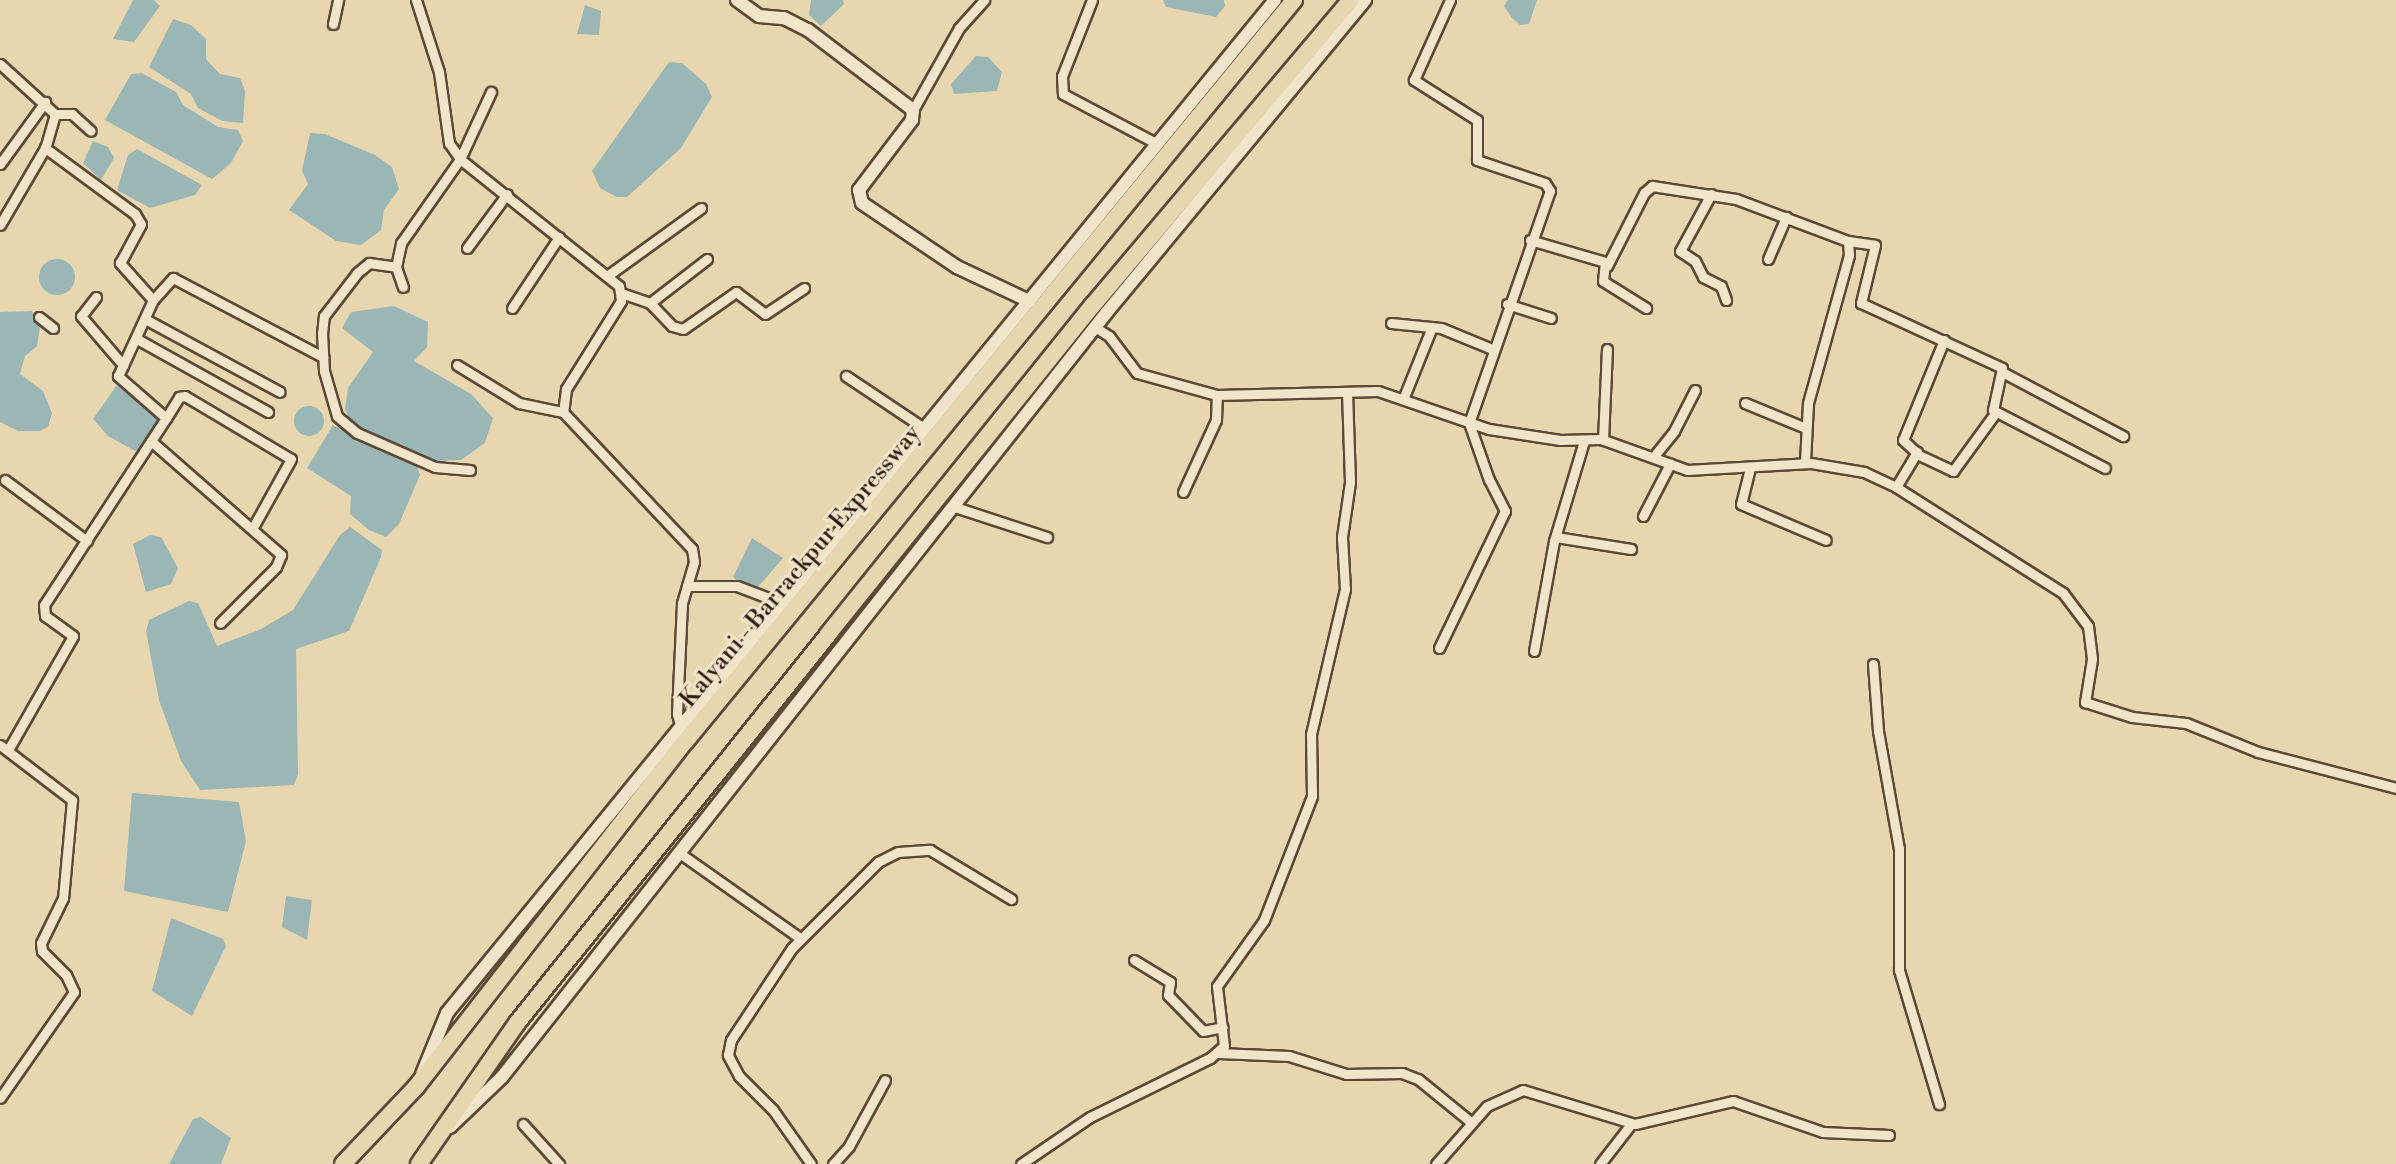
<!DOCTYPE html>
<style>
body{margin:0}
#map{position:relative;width:2396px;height:1164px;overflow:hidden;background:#e8d7ae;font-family:"Libre Bodoni",serif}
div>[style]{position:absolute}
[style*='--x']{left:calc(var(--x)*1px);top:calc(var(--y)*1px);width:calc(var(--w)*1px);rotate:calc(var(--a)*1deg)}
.water>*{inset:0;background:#9bb7b5}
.round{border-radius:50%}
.roads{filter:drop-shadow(2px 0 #5c4837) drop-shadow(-2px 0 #5c4837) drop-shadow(0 2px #5c4837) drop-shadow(0 -2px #5c4837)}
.street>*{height:9px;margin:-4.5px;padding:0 4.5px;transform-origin:4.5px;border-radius:4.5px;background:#f0e5ca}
.secondary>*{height:12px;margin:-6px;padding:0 6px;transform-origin:6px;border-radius:6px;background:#f0e5ca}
.highway>*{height:16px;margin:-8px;padding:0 8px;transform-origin:8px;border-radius:8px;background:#e8d7ae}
span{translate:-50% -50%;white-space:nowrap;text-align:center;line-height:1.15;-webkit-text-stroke:6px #f0e5ca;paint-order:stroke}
.street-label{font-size:24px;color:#2e190f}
</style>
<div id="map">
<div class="water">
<div style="clip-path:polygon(133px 0,154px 0,160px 6px,134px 42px,113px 39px)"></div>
<div style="clip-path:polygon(811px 0,843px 0,844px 4px,821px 26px,809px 15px)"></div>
<div style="clip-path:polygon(1163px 0,1224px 0,1225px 6px,1216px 17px,1166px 7px)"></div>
<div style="clip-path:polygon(1508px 0,1537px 0,1529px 24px,1520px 25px,1512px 18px,1504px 6px)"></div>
<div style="clip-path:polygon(585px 5px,601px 11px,599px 35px,577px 34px)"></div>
<div style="clip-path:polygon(173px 19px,191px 25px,206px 39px,206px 59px,220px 74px,240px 78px,245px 91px,243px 123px,222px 121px,198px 108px,191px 94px,149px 67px)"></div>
<div style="clip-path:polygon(976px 56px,988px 57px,1002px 72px,997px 91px,954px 94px,951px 84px)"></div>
<div style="clip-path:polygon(669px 62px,682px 63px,706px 84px,712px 97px,681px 148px,627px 197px,617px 197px,600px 188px,592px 171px)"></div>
<div style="clip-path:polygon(142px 73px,176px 92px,183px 105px,218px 127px,238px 130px,243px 141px,231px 163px,212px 179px,105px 120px,131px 74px)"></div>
<div style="clip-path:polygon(310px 133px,325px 134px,375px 155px,392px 167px,399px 189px,384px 210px,381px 230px,361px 245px,336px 241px,289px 210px,308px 184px,302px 171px)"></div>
<div style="clip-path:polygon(93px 141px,108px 147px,114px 158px,101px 180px,83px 163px)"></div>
<div style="clip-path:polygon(137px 149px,202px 185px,195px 195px,150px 208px,117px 190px,128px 155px)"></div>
<div class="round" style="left:39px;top:259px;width:36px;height:36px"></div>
<div style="clip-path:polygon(394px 306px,428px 322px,427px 347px,414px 361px,471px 394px,493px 418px,485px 443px,461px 460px,437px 461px,352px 425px,345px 409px,348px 388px,373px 352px,342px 328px,351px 312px)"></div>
<div style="clip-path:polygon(32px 311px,40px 328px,37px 346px,25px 356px,20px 374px,43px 391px,52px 413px,48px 427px,40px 431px,18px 431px,0 422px,0 312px)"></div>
<div style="clip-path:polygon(117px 385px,125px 386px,165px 419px,147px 446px,135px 451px,108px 436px,93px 419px)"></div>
<div class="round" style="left:294px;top:406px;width:30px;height:30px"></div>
<div style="clip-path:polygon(333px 425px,417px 466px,420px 475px,399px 524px,386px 537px,369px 530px,350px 514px,351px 496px,307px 468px)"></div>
<div style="clip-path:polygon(350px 527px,382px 550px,381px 557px,349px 631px,296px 649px,298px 774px,294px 785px,200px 790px,181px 761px,159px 700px,146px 631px,149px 620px,189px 601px,198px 603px,217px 646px,261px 629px,293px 610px,340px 535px)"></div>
<div style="clip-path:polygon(150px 535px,161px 537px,178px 568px,171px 584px,146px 592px,133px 544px)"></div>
<div style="clip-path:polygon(752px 538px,783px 558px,752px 594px,733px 577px)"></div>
<div style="clip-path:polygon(132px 793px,239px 802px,246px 841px,228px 912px,124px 891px)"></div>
<div style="clip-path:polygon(286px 896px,312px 900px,307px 940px,282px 927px)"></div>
<div style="clip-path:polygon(171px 918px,223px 939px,226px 946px,192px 1016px,152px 991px)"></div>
<div style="clip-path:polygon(201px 1117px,231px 1138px,221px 1164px,169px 1164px,193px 1119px)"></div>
</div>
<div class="roads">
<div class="street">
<div style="--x:416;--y:0;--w:76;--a:72.3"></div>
<div style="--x:439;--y:72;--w:72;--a:82"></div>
<div style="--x:449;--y:143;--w:19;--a:55"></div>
<div style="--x:460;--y:159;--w:203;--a:38.6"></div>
<div style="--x:619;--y:286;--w:15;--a:82"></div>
<div style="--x:621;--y:301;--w:104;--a:122"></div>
<div style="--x:566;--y:389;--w:23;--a:97"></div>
<div style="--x:563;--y:412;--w:188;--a:46.7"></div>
<div style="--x:692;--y:549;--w:13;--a:81"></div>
<div style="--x:694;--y:562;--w:43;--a:106.3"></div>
<div style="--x:682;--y:603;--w:111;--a:92.6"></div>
<div style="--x:677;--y:714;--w:15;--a:74"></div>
<div style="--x:1092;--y:0;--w:82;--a:111.5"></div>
<div style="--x:1062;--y:76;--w:18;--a:87"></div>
<div style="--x:1063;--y:94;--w:107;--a:27.8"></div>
<div style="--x:333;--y:24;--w:25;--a:-78"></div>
<div style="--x:0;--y:64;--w:74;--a:42.3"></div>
<div style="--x:55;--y:114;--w:35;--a:106"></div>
<div style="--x:45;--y:148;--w:89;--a:120.3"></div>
<div style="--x:913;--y:110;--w:94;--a:-60.7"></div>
<div style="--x:959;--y:28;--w:38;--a:-48"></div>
<div style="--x:55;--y:114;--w:17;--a:0"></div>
<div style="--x:72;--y:114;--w:25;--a:42"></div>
<div style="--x:0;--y:164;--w:77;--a:-54"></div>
<div style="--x:1711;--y:194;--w:65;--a:118.5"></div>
<div style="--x:1680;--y:251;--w:18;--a:34"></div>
<div style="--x:1695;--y:261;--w:18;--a:63"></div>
<div style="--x:1703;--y:277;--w:20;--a:27"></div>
<div style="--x:1721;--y:286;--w:15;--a:70"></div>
<div style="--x:1530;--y:240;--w:78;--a:16.3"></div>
<div style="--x:1605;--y:262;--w:19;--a:96"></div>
<div style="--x:1603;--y:281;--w:51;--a:32.1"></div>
<div style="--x:1848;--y:241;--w:27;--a:8"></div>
<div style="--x:1875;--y:245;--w:60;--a:103.6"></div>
<div style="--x:1861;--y:303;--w:155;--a:24.7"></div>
<div style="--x:2002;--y:368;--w:43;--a:102.1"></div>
<div style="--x:1993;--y:410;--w:126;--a:27.4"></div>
<div style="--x:467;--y:248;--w:67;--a:-53.5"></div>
<div style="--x:1768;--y:259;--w:46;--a:-66.8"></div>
<div style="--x:1607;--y:266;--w:82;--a:-63.1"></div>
<div style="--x:1644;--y:193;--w:11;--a:-41"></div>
<div style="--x:1652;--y:186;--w:85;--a:8.8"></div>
<div style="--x:1736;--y:199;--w:120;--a:20.6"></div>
<div style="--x:1848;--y:241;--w:14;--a:86"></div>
<div style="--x:1849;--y:255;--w:154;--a:105.5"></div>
<div style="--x:1808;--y:403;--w:60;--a:92.9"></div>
<div style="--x:396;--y:267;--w:21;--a:71"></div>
<div style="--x:607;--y:276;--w:116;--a:-35.9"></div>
<div style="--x:621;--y:293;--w:31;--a:19"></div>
<div style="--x:650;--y:303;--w:72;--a:-37.7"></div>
<div style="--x:96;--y:297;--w:24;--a:128"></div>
<div style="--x:81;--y:316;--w:65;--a:49.4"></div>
<div style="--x:153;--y:300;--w:30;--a:-48"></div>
<div style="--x:173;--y:278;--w:170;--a:27.8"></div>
<div style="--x:650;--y:303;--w:32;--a:46"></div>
<div style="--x:672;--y:326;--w:11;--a:15"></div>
<div style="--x:683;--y:329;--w:65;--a:-34.9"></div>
<div style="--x:736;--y:292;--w:36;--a:37"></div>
<div style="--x:765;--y:314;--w:47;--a:-33.7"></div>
<div style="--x:1507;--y:304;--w:46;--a:17.7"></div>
<div style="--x:512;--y:308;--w:85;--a:-56.5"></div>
<div style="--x:39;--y:317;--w:18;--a:38"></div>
<div style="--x:145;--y:319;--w:153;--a:28.4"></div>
<div style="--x:1391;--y:323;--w:50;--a:5.7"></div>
<div style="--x:1441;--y:328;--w:55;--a:22.4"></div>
<div style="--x:1095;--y:327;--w:17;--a:33"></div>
<div style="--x:1109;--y:336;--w:46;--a:52.9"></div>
<div style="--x:1137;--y:373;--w:83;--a:15.4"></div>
<div style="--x:1217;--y:395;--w:161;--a:-1.4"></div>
<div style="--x:1378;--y:391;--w:117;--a:18.9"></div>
<div style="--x:1489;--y:429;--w:72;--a:8.8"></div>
<div style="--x:1560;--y:440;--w:41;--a:-1.4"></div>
<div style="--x:1601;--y:439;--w:91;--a:19.8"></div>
<div style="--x:1687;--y:470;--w:124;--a:-3.2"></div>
<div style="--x:1811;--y:463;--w:54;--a:9.6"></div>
<div style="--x:1864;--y:472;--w:35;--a:25"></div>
<div style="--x:1896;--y:487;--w:198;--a:32.4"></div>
<div style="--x:2063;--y:593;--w:41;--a:52.9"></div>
<div style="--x:2088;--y:626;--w:33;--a:83"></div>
<div style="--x:2092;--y:659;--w:44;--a:99.2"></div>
<div style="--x:2085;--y:702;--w:49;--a:17.7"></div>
<div style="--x:2132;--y:717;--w:54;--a:6.3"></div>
<div style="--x:2186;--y:723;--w:78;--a:21.9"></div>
<div style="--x:2258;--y:752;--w:143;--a:14.6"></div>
<div style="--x:137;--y:339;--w:150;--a:29.1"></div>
<div style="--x:1944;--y:340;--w:108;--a:112.3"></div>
<div style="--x:1903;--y:440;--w:22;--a:43"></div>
<div style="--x:1919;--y:455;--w:38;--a:25"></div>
<div style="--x:1953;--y:471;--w:73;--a:-53.9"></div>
<div style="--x:457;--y:365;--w:73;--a:31.5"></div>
<div style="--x:519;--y:403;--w:45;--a:11.6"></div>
<div style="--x:2004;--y:373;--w:135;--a:27.9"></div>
<div style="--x:846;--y:376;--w:94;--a:33.7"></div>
<div style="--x:1404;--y:397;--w:75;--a:-68.2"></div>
<div style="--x:1745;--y:403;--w:66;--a:22.3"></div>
<div style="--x:166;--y:418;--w:25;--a:-58"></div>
<div style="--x:179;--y:397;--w:6;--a:-9"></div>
<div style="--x:185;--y:396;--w:123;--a:30.7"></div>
<div style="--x:291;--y:459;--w:80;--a:119.1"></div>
<div style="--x:1603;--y:440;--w:91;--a:-87.5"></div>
<div style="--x:151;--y:441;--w:173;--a:41.2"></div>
<div style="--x:281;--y:555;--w:13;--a:113"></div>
<div style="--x:276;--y:567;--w:79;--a:135"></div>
<div style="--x:1654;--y:456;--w:32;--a:-51"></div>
<div style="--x:1674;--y:431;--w:46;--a:-62.9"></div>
<div style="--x:1750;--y:468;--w:37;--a:104"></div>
<div style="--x:1741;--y:504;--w:92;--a:23"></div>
<div style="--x:470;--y:470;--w:35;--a:-175"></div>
<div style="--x:435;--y:467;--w:85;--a:-156.4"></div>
<div style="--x:357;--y:433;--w:26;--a:-140"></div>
<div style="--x:337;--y:416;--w:47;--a:-106.1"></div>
<div style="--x:324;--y:371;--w:37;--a:-93"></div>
<div style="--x:322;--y:334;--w:18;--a:-84"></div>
<div style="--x:324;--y:316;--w:54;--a:-52.5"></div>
<div style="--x:357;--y:273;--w:16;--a:-40"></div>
<div style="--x:369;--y:263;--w:27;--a:8"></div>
<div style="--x:396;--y:267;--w:25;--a:-78"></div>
<div style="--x:401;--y:243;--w:103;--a:-54.9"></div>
<div style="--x:460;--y:159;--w:74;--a:-65.2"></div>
<div style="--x:5;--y:480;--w:102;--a:36.6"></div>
<div style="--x:1896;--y:487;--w:41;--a:-59"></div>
<div style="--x:1183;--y:492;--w:79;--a:-65.4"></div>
<div style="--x:1216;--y:420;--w:25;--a:-88"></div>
<div style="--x:952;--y:506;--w:100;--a:18.1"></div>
<div style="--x:1643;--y:516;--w:59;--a:-62.6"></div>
<div style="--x:1556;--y:537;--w:76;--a:9.1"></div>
<div style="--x:687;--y:586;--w:50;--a:0"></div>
<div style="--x:737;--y:586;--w:45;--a:20.9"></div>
<div style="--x:1439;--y:648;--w:152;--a:-64.3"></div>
<div style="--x:1505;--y:511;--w:35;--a:-117"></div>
<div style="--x:1489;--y:480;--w:60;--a:-109.3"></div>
<div style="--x:1469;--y:423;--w:246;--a:-70.8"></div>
<div style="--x:1550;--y:191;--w:9;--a:-122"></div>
<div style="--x:1545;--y:183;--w:72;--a:-161.3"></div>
<div style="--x:1477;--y:160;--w:40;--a:-90"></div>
<div style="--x:1477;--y:120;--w:75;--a:-147.6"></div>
<div style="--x:1414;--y:80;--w:88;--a:-65.8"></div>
<div style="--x:1534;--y:651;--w:112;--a:-79.7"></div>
<div style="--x:1554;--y:541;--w:104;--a:-73.3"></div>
<div style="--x:1873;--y:664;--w:67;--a:85.7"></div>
<div style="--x:1878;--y:731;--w:120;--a:79.9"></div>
<div style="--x:1899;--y:849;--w:121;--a:90"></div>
<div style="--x:1899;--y:970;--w:140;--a:73.4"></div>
<div style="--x:0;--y:745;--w:91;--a:37.4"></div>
<div style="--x:72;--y:800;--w:98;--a:95.2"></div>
<div style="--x:63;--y:898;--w:50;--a:116.1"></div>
<div style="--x:41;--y:943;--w:8;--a:83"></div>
<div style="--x:42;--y:951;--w:34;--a:45"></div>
<div style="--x:66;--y:975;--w:19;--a:65"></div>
<div style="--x:74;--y:992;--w:129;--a:124.9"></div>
<div style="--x:8;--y:750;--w:131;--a:-60.3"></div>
<div style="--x:73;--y:636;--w:34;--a:-144"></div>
<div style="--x:45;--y:616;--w:11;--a:-95"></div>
<div style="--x:44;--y:605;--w:223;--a:-56.9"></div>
<div style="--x:166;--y:418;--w:64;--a:-138.8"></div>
<div style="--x:118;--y:376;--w:84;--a:-65.3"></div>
<div style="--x:153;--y:300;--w:50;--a:-131.7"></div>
<div style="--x:120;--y:263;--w:44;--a:-61.7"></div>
<div style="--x:141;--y:224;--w:12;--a:-121"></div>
<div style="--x:135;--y:214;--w:112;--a:-143.7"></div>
<div style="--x:678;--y:852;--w:149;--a:35.2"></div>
<div style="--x:1134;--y:960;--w:42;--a:31.4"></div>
<div style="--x:1170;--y:982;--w:13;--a:99"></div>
<div style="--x:1168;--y:995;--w:50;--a:45.8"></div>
<div style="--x:1203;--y:1031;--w:20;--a:-11"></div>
<div style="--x:1219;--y:1053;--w:70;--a:2.5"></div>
<div style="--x:1289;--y:1056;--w:60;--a:17.5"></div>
<div style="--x:1346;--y:1074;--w:56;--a:-1"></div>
<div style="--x:1402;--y:1073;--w:17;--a:21"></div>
<div style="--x:1418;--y:1079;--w:68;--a:39.1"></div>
<div style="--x:523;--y:1124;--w:54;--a:48"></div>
<div style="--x:811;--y:1164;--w:66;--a:-125.1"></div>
<div style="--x:773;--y:1110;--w:48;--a:-135"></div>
<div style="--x:739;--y:1076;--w:24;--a:-118"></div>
<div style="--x:728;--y:1055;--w:15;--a:-79"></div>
<div style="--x:731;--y:1040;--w:110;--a:-56.5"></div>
<div style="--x:792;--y:948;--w:122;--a:-45"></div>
<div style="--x:878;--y:862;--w:22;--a:-27"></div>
<div style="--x:898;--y:852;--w:32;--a:-4"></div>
<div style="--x:930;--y:850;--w:95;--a:31.2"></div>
<div style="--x:833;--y:1164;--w:24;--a:-48"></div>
<div style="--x:849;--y:1146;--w:75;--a:-61.4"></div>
<div style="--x:1021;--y:1164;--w:83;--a:-34.3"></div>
<div style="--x:1090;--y:1117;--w:134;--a:-26.2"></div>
<div style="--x:1210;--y:1058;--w:18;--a:-41"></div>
<div style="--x:1224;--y:1046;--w:60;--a:-96.7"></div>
<div style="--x:1217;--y:986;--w:81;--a:-54.5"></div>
<div style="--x:1264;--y:920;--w:133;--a:-68.8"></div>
<div style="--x:1312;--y:796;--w:62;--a:-90.9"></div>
<div style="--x:1311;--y:734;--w:149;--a:-76.8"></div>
<div style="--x:1345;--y:589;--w:52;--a:-93.3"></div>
<div style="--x:1342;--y:537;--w:56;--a:-81.7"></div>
<div style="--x:1350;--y:482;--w:90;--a:-91.9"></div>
<div style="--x:1436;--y:1164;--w:77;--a:-48.7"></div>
<div style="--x:1487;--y:1106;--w:39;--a:-24"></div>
<div style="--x:1523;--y:1090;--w:117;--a:16.9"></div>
<div style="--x:1635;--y:1124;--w:101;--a:-13.2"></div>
<div style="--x:1733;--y:1101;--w:95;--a:19"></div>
<div style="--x:1823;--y:1132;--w:66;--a:2.6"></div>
<div style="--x:1600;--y:1164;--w:51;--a:-52.2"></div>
</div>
<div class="secondary">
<div style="--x:737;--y:0;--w:27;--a:36"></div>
<div style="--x:759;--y:16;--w:25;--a:5"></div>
<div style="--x:784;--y:18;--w:27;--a:27"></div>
<div style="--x:808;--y:30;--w:132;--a:37.3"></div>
<div style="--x:913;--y:110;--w:10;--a:96"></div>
<div style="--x:912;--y:120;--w:88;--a:127.1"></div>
<div style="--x:859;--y:190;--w:13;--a:77"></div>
<div style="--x:862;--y:203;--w:115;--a:34"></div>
<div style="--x:957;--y:267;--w:80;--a:25.3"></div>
<div style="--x:422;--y:1074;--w:66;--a:-67.7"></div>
<div style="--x:447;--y:1013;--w:1308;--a:-50.74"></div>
<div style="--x:450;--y:1127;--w:72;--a:-43.9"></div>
<div style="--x:502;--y:1077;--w:975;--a:-51.66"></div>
<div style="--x:1107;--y:312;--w:405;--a:-50.4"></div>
</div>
<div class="highway">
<div style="--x:343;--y:1164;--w:106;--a:-46.5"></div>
<div style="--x:416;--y:1087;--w:437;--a:-52.1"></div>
<div style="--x:685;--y:742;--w:960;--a:-50.62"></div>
<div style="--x:419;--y:1164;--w:172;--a:-55.2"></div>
<div style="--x:517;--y:1023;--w:499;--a:-51.3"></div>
<div style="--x:829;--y:633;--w:421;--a:-51.2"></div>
<div style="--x:1093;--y:305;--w:399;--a:-49.8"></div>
</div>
</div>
<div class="street-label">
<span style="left:801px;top:567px;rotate:-50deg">Kalyani - Barrackpur Expressway</span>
</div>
</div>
